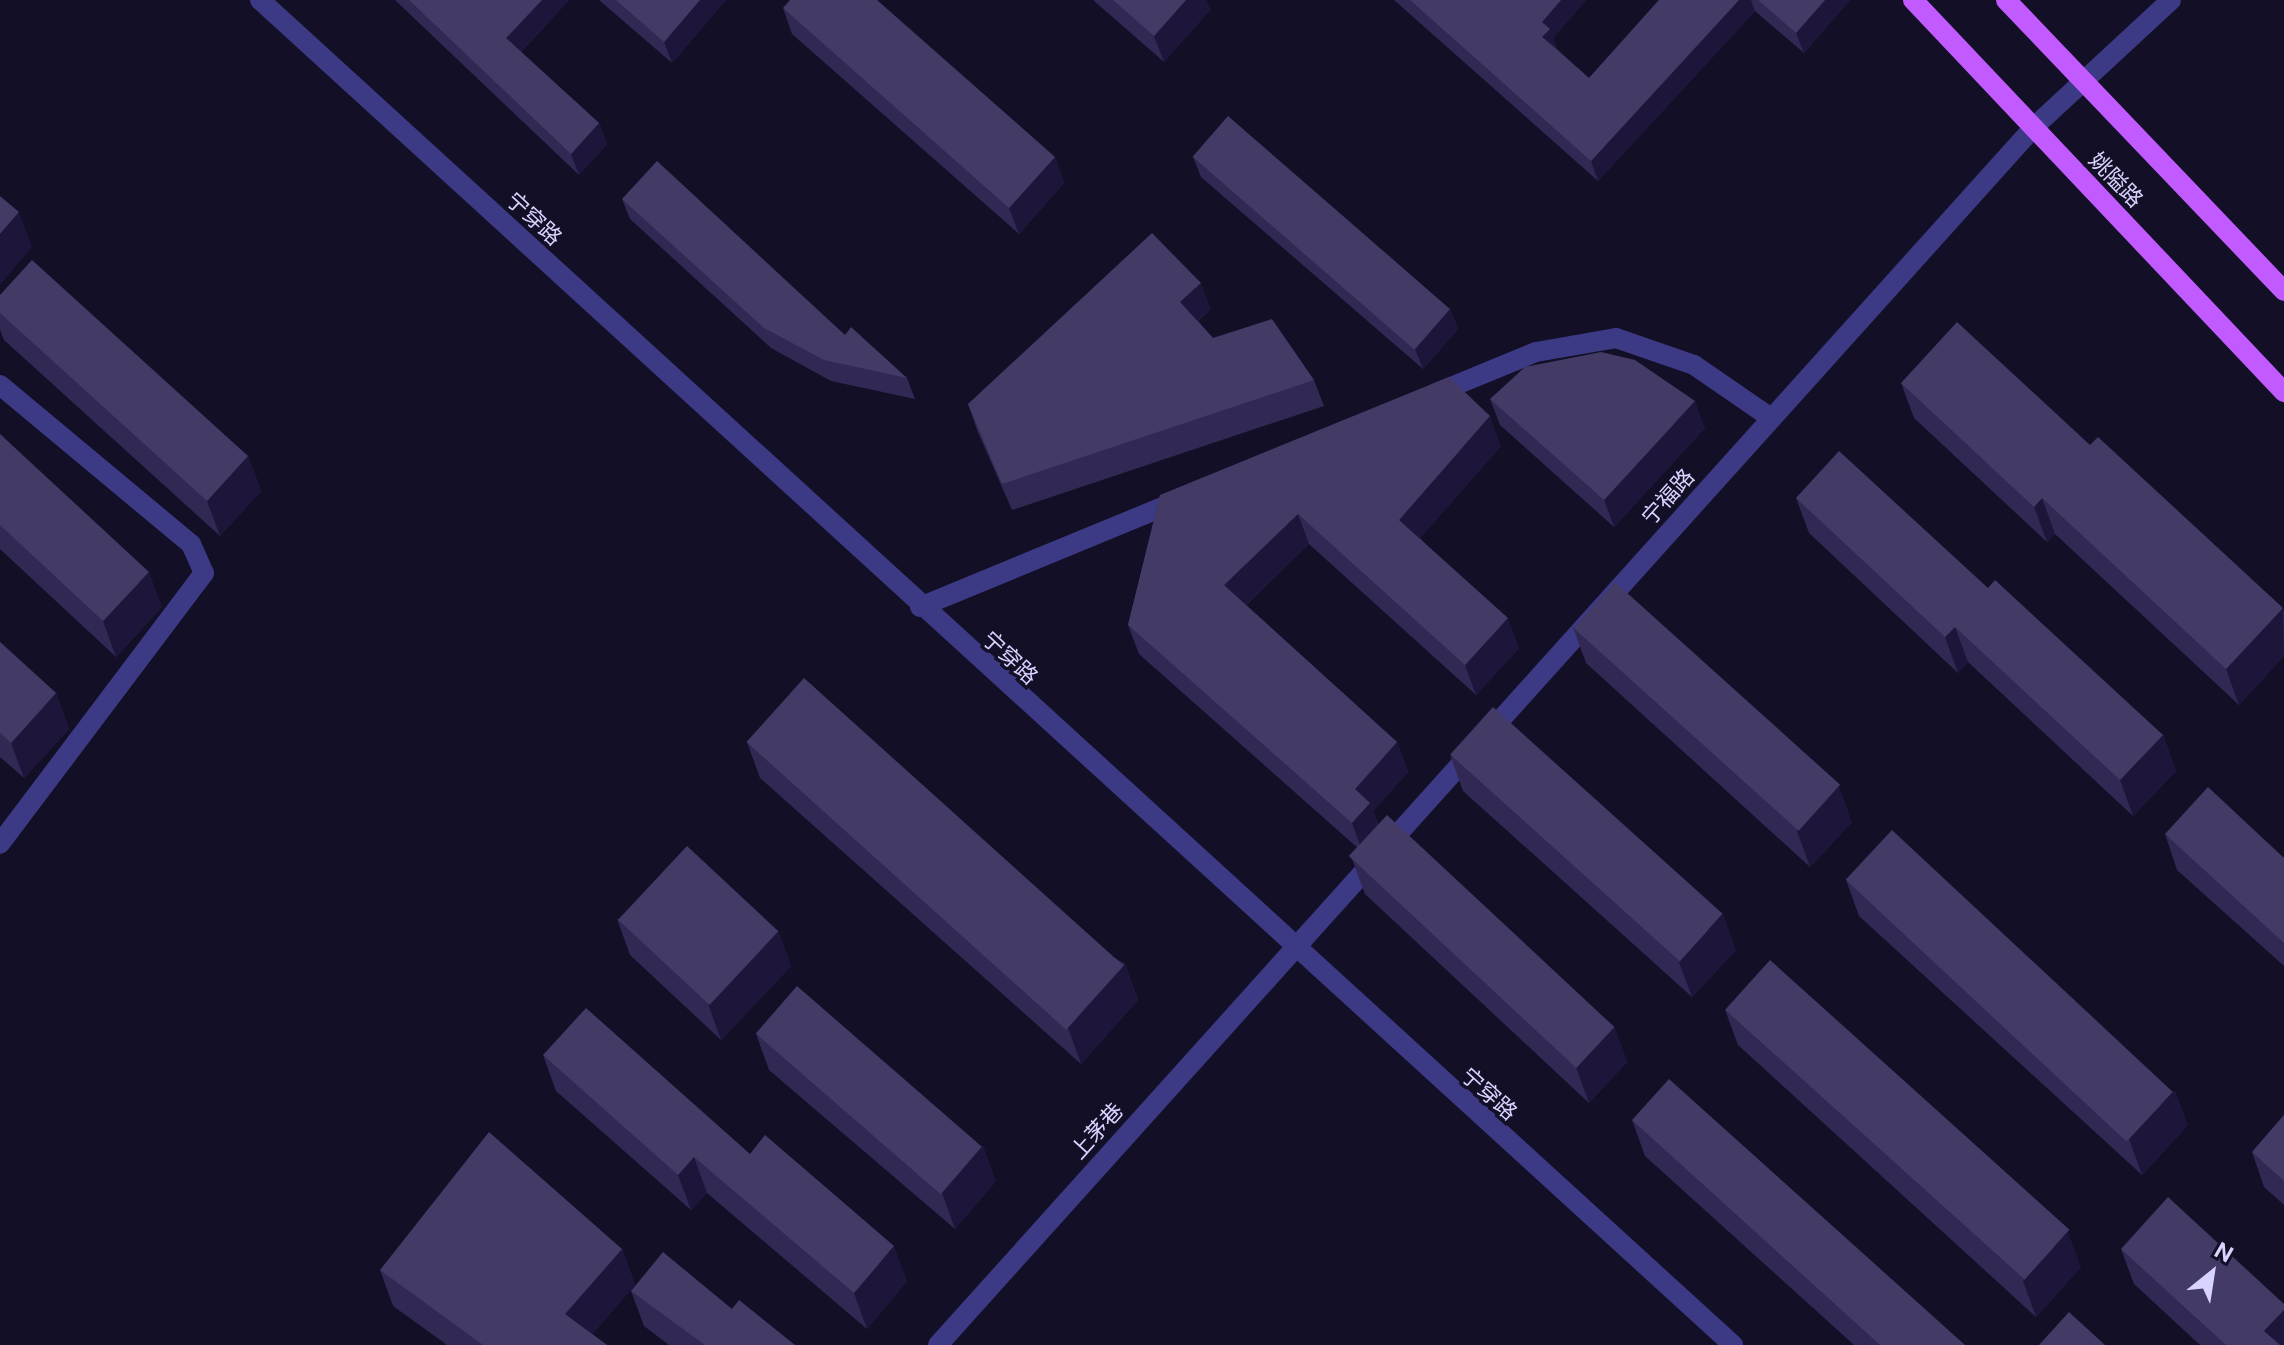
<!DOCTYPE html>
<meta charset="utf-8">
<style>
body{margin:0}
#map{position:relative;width:2284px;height:1345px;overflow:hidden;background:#130f26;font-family:"Public Sans","Noto Sans SC",sans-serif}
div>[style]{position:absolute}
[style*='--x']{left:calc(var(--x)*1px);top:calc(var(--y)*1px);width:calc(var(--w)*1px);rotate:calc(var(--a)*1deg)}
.minor>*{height:20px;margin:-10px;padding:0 10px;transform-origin:10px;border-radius:10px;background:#3d3a85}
.major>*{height:20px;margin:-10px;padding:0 10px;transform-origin:10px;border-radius:10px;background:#c25bff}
.wall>*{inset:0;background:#312854}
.shaded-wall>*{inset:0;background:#1d163a}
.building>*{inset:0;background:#433a66;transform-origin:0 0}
span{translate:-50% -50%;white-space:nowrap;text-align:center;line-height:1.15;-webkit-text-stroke:7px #130f26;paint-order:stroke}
.street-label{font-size:22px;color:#d9d4ff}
.north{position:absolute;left:2172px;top:1233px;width:80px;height:80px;-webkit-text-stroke:6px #130f26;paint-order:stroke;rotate:30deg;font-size:22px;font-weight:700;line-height:32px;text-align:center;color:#d9d4ff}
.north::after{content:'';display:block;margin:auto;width:28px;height:36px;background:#d9d4ff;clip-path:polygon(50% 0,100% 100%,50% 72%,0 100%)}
</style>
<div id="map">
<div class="minor">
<div style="--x:260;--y:0;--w:1995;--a:42.4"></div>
<div style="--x:0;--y:385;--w:249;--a:39.8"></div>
<div style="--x:191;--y:544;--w:32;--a:66"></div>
<div style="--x:204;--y:573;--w:339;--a:127"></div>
<div style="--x:1434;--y:394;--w:110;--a:-22.4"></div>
<div style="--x:1536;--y:352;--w:81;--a:-9.9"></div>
<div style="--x:1616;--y:338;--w:83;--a:19.1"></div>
<div style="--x:1694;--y:365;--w:93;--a:34.5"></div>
<div style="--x:920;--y:607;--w:280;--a:-22.4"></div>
<div style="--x:938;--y:1345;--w:1637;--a:-48.02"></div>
<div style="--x:2033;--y:128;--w:188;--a:-42.8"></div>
</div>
<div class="major">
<div style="--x:1913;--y:0;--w:540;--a:46.58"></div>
<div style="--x:2006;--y:0;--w:402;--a:46.3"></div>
</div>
<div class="wall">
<div style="clip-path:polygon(395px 0,569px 0,521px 52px,599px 123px,607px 144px,579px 175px)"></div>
<div style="clip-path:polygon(599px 0,726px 0,672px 63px)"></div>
<div style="clip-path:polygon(1093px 0,1206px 0,1210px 10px,1164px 62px)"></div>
<div style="clip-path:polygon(1394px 0,1586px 0,1553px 38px,1557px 49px,1589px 78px,1659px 0,1850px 0,1804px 53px,1755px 11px,1598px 181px)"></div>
<div style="clip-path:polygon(783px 8px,1055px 157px,1064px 183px,1019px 234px,792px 34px)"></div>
<div style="clip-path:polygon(1193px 157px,1450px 309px,1458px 329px,1423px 369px,1201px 177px)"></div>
<div style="clip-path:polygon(622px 199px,845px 335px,907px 378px,915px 399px,831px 381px,771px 348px,630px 219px)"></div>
<div style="clip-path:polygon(0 295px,248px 456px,261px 491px,220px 536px,4px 340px,0 330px)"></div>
<div style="clip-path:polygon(1211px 309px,1198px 321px,1213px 338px,1314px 380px,1324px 406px,1012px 510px,977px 430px,968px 404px)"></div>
<div style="clip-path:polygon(1901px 383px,2090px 445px,2284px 611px,2284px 656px,2239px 705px,2055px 534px,2047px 542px,1914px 418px)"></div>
<div style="clip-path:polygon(1490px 399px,1705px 428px,1614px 527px,1500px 425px)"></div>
<div style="clip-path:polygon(0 434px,162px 607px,116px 657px,0 549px)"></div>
<div style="clip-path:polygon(1501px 446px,1420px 538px,1519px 648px,1476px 695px,1309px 544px,1246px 605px,1397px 742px,1408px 772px,1373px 811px,1379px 826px,1614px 1027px,1627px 1062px,1589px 1103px,1365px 894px,1352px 859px,1360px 850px,1139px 654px,1128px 625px,1160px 495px)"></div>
<div style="clip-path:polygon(1796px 498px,1988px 588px,2163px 735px,2176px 771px,2133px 816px,1968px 662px,1958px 673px,1809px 533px)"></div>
<div style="clip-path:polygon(1573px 627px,1852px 822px,1810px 867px,1586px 663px)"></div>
<div style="clip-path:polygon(0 642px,56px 693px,69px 729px,24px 778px,0 757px)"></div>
<div style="clip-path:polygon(747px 742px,1125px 964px,1138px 1000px,1081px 1064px,760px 778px)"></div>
<div style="clip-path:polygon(1450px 755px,1736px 950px,1692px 997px,1463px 791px)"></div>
<div style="clip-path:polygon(2165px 834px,2284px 858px,2284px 966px,2177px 870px)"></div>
<div style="clip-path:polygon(1846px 880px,2188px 1125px,2142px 1175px,1859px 916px)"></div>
<div style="clip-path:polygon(617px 919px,778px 931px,791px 966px,721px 1040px,630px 955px)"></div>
<div style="clip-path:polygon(1725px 1010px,2081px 1267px,2036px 1317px,1738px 1045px)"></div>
<div style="clip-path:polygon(756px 1034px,996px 1181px,955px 1229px,769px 1070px)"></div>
<div style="clip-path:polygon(543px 1055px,750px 1154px,907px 1281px,867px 1329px,707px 1193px,691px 1210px,556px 1091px)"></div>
<div style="clip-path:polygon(2284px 1115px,2284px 1205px,2264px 1187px,2252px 1152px)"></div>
<div style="clip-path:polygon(1632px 1120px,1965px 1345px,1854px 1345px,1645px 1156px)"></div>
<div style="clip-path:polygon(622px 1249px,635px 1285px,592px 1334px,607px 1345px,447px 1345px,393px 1306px,380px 1270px)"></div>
<div style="clip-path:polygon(2121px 1249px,2284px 1345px,2200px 1345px,2134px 1284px)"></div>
<div style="clip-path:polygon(631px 1291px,732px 1309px,795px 1345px,669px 1345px,644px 1326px)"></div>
</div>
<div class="shaded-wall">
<div style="clip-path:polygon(542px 0,569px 0,514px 59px,506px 38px)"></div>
<div style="clip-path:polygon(700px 0,726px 0,672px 63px,664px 42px)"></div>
<div style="clip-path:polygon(1186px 0,1206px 0,1210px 10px,1164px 62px,1154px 36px)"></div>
<div style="clip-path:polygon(1561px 0,1586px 0,1553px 38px,1557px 49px,1542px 37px,1542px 22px)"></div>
<div style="clip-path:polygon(1739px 0,1751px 0,1755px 11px,1598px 181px,1591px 161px)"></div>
<div style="clip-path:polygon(1825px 0,1850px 0,1804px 53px,1796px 33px)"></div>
<div style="clip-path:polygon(599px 123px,607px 144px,579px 175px,571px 154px)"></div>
<div style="clip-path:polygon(1055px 157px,1064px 183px,1019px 234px,1009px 208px)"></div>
<div style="clip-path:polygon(19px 212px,32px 247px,0 285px,0 234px)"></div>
<div style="clip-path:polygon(1201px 283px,1211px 309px,1189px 328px,1180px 302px)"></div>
<div style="clip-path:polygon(1450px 309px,1458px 329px,1423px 369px,1415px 349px)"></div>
<div style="clip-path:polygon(1695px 401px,1705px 428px,1614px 527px,1604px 500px)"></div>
<div style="clip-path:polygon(1490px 416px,1501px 446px,1410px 550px,1399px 520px)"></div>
<div style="clip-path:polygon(248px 456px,261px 491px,220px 536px,207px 501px)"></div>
<div style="clip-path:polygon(2042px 498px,2055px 534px,2047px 542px,2034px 507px)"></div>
<div style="clip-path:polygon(1298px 514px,1309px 544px,1235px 615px,1224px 585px)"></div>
<div style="clip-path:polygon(149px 572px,162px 607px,116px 657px,103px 621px)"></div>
<div style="clip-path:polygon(2283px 608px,2284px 656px,2239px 705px,2226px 669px)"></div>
<div style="clip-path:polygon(1508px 618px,1519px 648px,1476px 695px,1465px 665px)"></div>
<div style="clip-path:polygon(1955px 627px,1968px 662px,1958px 673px,1945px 637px)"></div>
<div style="clip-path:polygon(56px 693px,69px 729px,24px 778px,11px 743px)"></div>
<div style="clip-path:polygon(2163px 735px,2176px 771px,2133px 816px,2120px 780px)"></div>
<div style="clip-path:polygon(1397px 742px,1408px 772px,1373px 811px,1381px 833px,1363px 853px,1352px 823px,1355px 789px)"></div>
<div style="clip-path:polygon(1839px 786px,1852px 822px,1810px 867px,1797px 831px)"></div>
<div style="clip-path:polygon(1723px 914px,1736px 950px,1692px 997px,1679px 962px)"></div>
<div style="clip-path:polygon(778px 931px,791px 966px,721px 1040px,708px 1004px)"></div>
<div style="clip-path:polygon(1125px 964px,1138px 1000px,1081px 1064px,1068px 1028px)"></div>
<div style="clip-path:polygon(1614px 1027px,1627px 1062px,1589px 1103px,1576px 1067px)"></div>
<div style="clip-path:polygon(2175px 1090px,2188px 1125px,2142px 1175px,2129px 1139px)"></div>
<div style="clip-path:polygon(983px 1145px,996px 1181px,955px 1229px,942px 1193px)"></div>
<div style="clip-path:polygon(694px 1157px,707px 1193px,691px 1210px,678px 1175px)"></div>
<div style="clip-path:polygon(2068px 1232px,2081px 1267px,2036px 1317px,2023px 1281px)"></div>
<div style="clip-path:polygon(894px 1246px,907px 1281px,867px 1329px,854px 1293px)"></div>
<div style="clip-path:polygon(622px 1249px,635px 1285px,582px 1345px,565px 1314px)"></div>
<div style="clip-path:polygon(2284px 1310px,2284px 1345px,2269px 1345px,2264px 1331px)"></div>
</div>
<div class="building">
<div style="clip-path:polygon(409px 0,542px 0,506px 38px,599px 123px,571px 154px)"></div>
<div style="clip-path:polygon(616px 0,700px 0,664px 42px)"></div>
<div style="clip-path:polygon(790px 0,877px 0,1055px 157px,1009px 208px,783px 8px)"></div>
<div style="clip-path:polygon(1113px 0,1186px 0,1154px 36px)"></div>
<div style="clip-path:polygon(1410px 0,1561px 0,1542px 22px,1550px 29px,1542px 37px,1589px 78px,1659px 0,1739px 0,1591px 161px)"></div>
<div style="clip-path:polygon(1758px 0,1825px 0,1796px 33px)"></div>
<div style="left:1228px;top:116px;width:294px;height:54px;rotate:41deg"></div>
<div style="clip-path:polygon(657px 161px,845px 335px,851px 327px,907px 378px,824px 360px,764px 328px,622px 199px)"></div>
<div style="clip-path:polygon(0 196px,19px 212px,0 234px)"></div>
<div style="clip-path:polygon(1152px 233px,1201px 283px,1180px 302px,1213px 338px,1272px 319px,1314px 380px,1002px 484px,968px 404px)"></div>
<div style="clip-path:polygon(32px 260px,248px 456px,207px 501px,0 313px,0 295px)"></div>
<div style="clip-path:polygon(1957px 322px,2090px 445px,2098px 437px,2283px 608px,2226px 669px,2042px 498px,2034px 507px,1901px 383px)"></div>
<div style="clip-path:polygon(1601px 352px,1635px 360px,1695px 401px,1604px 500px,1490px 399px,1525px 367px)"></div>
<div style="clip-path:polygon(1449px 377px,1490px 416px,1399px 520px,1508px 618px,1465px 665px,1298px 514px,1224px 585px,1397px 742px,1355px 789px,1370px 803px,1352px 823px,1128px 625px,1160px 495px)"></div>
<div style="clip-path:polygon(0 434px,149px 572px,103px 621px,0 525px)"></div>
<div style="clip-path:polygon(1839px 451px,1988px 588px,1995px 580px,2163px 735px,2120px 780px,1955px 627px,1945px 637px,1796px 498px)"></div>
<div style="left:1615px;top:582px;width:303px;height:62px;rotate:42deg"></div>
<div style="clip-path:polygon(0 642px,56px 693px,11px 743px,0 733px)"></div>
<div style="left:804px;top:678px;width:430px;height:86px;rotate:42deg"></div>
<div style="left:1493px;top:707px;width:309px;height:64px;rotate:42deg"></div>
<div style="clip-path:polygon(2208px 787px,2284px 858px,2284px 943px,2165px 834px)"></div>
<div style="left:1387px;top:815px;width:311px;height:56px;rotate:43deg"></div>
<div style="left:1892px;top:830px;width:384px;height:68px;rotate:43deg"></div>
<div style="left:687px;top:846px;width:125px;height:101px;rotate:43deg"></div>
<div style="left:1770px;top:960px;width:403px;height:67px;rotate:42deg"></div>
<div style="left:797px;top:986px;width:245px;height:63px;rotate:41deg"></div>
<div style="clip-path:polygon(586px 1008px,750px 1154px,765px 1135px,894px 1246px,854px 1293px,694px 1157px,678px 1175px,543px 1055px)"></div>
<div style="clip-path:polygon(1669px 1079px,1965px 1345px,1880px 1345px,1632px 1120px)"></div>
<div style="clip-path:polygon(2284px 1115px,2284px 1181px,2252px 1152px)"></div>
<div style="clip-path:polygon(489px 1132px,622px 1249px,565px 1314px,607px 1345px,483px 1345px,380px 1270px)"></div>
<div style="clip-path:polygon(2168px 1197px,2284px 1304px,2284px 1310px,2264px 1331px,2280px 1345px,2226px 1345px,2121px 1249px)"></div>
<div style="clip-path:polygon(663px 1252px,732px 1309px,739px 1300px,795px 1345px,705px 1345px,631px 1291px)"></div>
<div style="clip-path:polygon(2069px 1312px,2105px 1345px,2039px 1345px)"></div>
</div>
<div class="street-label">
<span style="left:2116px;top:180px;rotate:46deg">姚隘路</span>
<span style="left:534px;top:219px;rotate:43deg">宁穿路</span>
<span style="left:1668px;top:497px;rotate:-48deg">宁福路</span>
<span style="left:1010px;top:658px;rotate:43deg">宁穿路</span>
<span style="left:1489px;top:1094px;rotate:42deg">宁穿路</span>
<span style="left:1097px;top:1131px;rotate:-48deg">上茅巷</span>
</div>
<div class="north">N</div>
</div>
